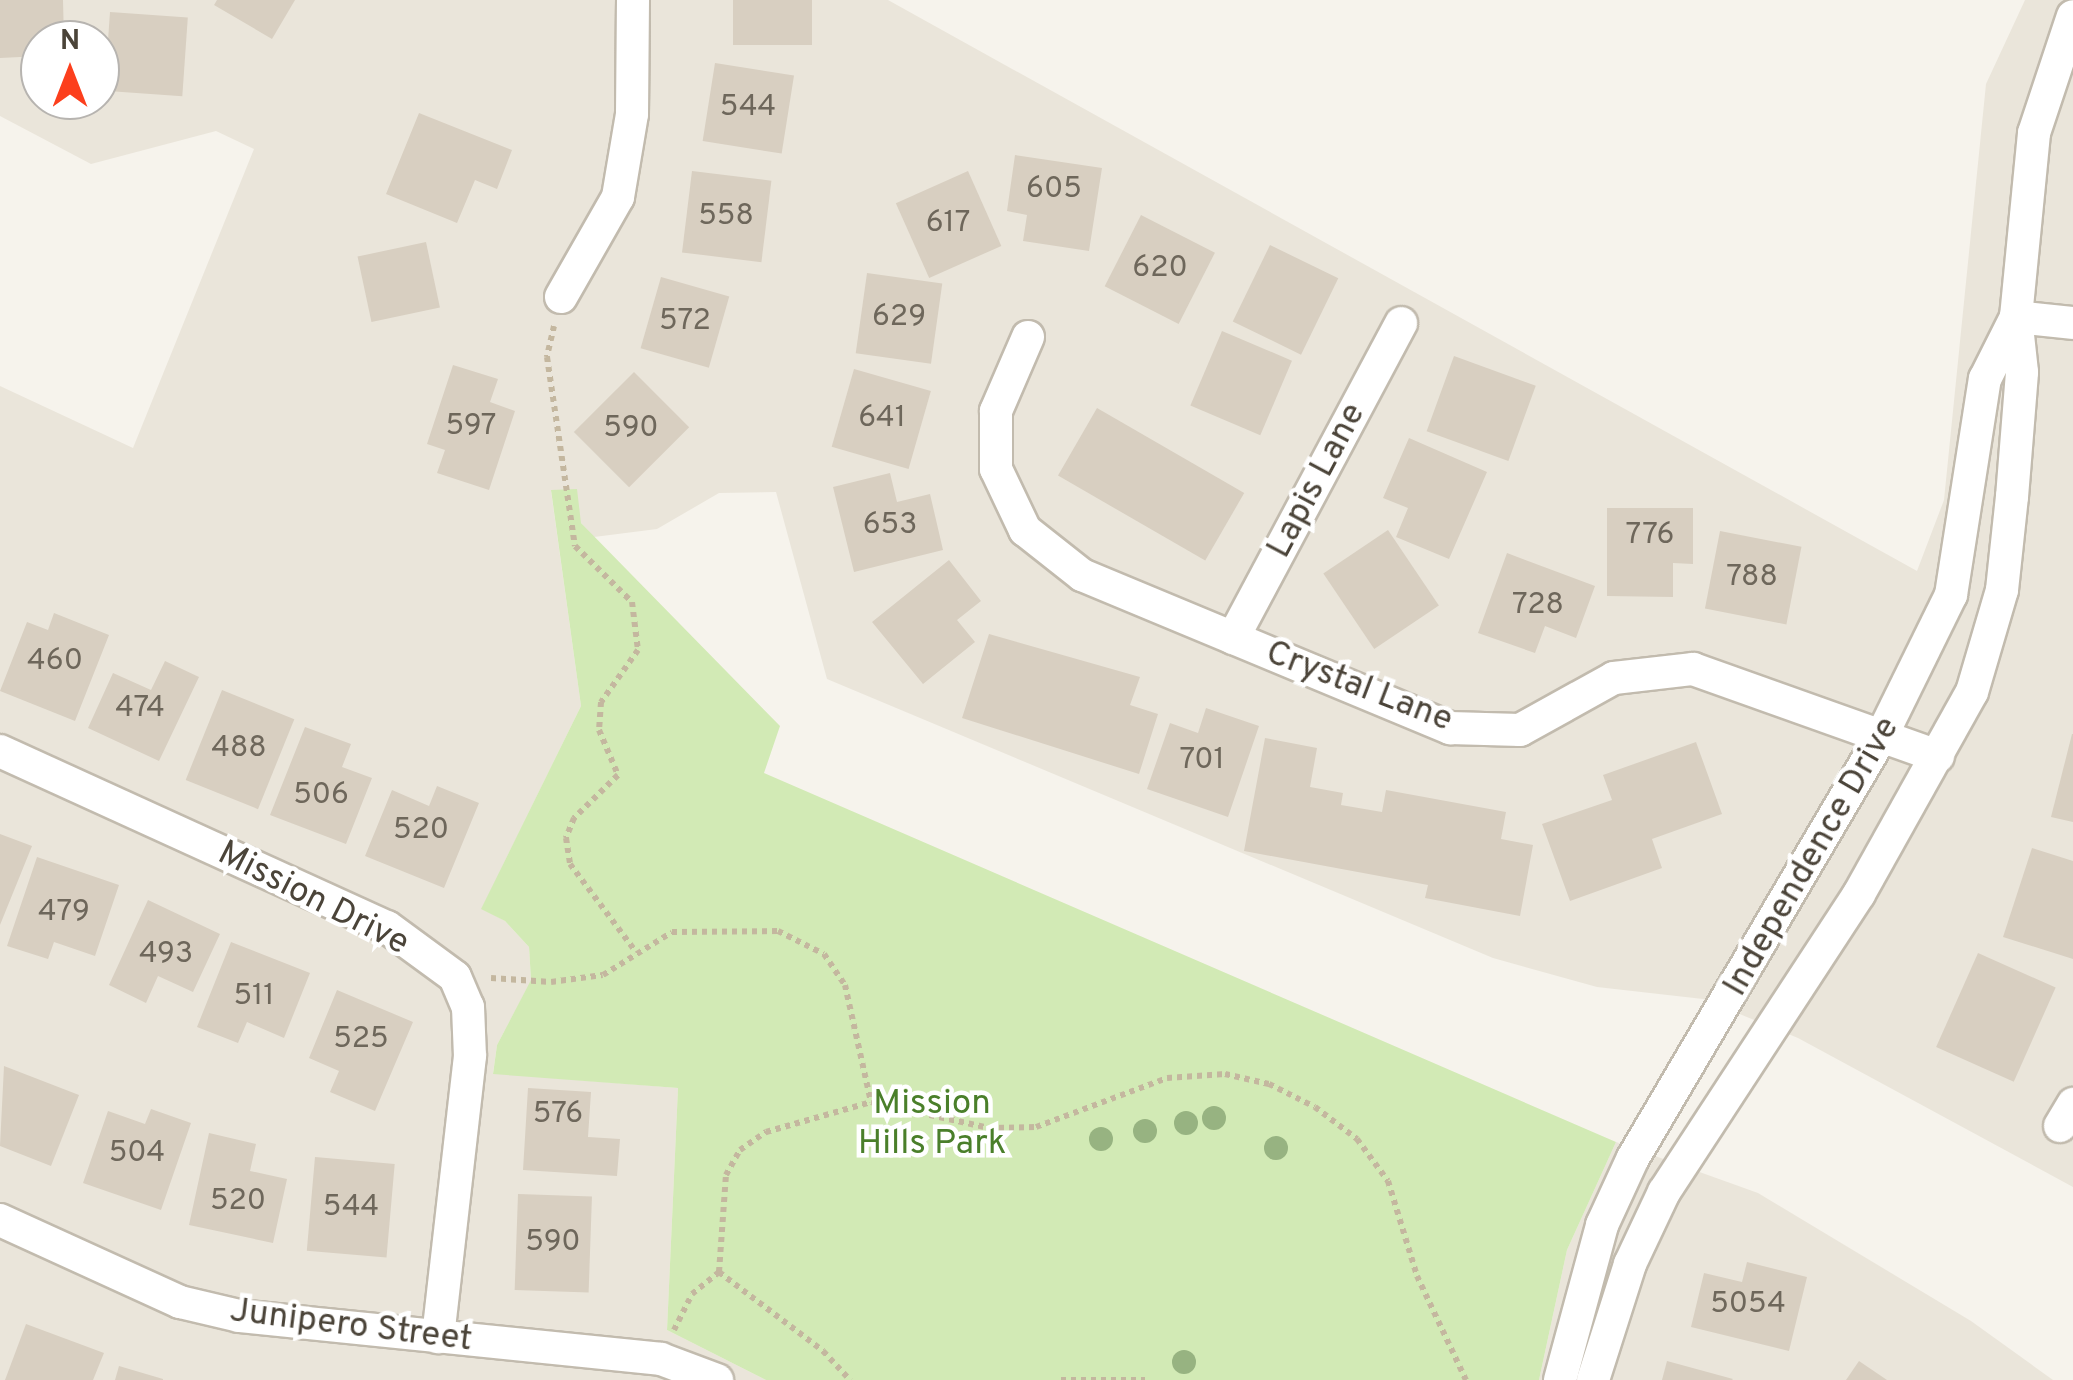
<!DOCTYPE html>
<style>
body{margin:0}
#map{position:relative;width:2073px;height:1380px;overflow:hidden;background:#f6f3ec;font-family:Overpass,sans-serif}
div>[style]{position:absolute}
[style*='--x']{left:calc(var(--x)*1px);top:calc(var(--y)*1px);width:calc(var(--w)*1px);rotate:calc(var(--a)*1deg)}
.residential>*{inset:0;background:#eae5da}
.green>*{inset:0;background:#d2eab5}
.building>*{inset:0;background:#d8cfc1;transform-origin:0 0}
.path>*{height:6px;margin-top:-3px;transform-origin:0;background:repeating-linear-gradient(90deg,#c4b79f 0 5px,transparent 0 10px)}
.roads{filter:drop-shadow(2px 0 #c2bbae) drop-shadow(-2px 0 #c2bbae) drop-shadow(0 2px #c2bbae) drop-shadow(0 -2px #c2bbae)}
.minor>*{height:32px;margin:-16px;padding:0 16px;transform-origin:16px;border-radius:16px;background:#fff}
.trees>*{width:24px;height:24px;margin:-12px;border-radius:50%;background:#97b381}
span{translate:-50% -50%;white-space:nowrap;text-align:center;line-height:1.15;-webkit-text-stroke:9px #fff;paint-order:stroke}
.number-label{font-size:30px;color:#6e675b}
.number-label span{-webkit-text-stroke-width:0}
.street-label{font-size:35px;color:#4b4439}
.park-label{font-size:35px;color:#4a7f2a}
.north{position:absolute;left:20px;top:20px;width:100px;height:100px;box-sizing:border-box;background:#fff;border:2px solid #b7b4b0;border-radius:50%;rotate:0deg;font-size:28px;font-weight:700;line-height:40px;text-align:center;color:#4b4439}
.north::after{content:'';display:block;margin:auto;width:35px;height:45px;background:#fc3f1d;clip-path:polygon(50% 0,100% 100%,50% 72%,0 100%)}
</style>
<div id="map">
<div class="residential">
<div style="clip-path:polygon(evenodd,0 0,888px 0,1917px 571px,1944px 500px,1986px 84px,2025px 0,2073px 0,2073px 1187px,1798px 1038px,1703px 999px,1597px 987px,1493px 958px,827px 679px,776px 492px,719px 493px,657px 529px,594px 537px,551px 491px,581px 706px,482px 908px,505px 921px,529px 947px,531px 981px,497px 1045px,493px 1073px,678px 1088px,667px 1330px,766px 1380px,0 1380px,0 386px,133px 448px,254px 149px,216px 131px,91px 164px,0 116px,0 0,40px 40px,100px 40px,100px 100px,40px 100px,40px 40px)"></div>
<div style="clip-path:polygon(1616px 1142px,1758px 1193px,1971px 1321px,2053px 1380px,1539px 1380px,1567px 1250px)"></div>
</div>
<div class="green">
<div style="clip-path:polygon(577px 489px,581px 523px,780px 726px,764px 773px,1616px 1142px,1567px 1250px,1539px 1380px,766px 1380px,667px 1330px,678px 1088px,493px 1074px,497px 1045px,531px 980px,529px 947px,505px 921px,481px 909px,581px 706px,551px 490px)"></div>
</div>
<div class="building">
<div style="clip-path:polygon(0 0,63px 0,64px 40px,40px 40px,40px 56px,0 58px)"></div>
<div style="clip-path:polygon(217px 0,295px 0,272px 39px,214px 5px)"></div>
<div style="left:733px;top:0;width:79px;height:45px"></div>
<div style="left:110px;top:12px;width:78px;height:79px;rotate:4deg"></div>
<div style="left:715px;top:63px;width:80px;height:79px;rotate:9deg"></div>
<div style="clip-path:polygon(419px 113px,512px 150px,497px 189px,475px 180px,457px 223px,386px 194px)"></div>
<div style="clip-path:polygon(1015px 155px,1102px 168px,1089px 251px,1023px 241px,1027px 215px,1007px 211px)"></div>
<div style="left:692px;top:171px;width:80px;height:82px;rotate:7deg"></div>
<div style="left:968px;top:171px;width:82px;height:79px;rotate:66deg"></div>
<div style="left:1141px;top:215px;width:83px;height:80px;rotate:27deg"></div>
<div style="left:426px;top:242px;width:67px;height:70px;rotate:78deg"></div>
<div style="left:1270px;top:245px;width:76px;height:85px;rotate:26deg"></div>
<div style="left:867px;top:273px;width:76px;height:81px;rotate:8deg"></div>
<div style="left:661px;top:277px;width:71px;height:74px;rotate:16deg"></div>
<div style="left:1222px;top:331px;width:76px;height:81px;rotate:23deg"></div>
<div style="left:1454px;top:356px;width:87px;height:80px;rotate:20deg"></div>
<div style="clip-path:polygon(453px 365px,498px 379px,490px 402px,515px 411px,489px 490px,437px 473px,445px 450px,427px 444px)"></div>
<div style="left:854px;top:369px;width:80px;height:81px;rotate:16deg"></div>
<div style="left:634px;top:372px;width:78px;height:85px;rotate:45deg"></div>
<div style="left:1097px;top:408px;width:170px;height:78px;rotate:30deg"></div>
<div style="clip-path:polygon(1409px 438px,1487px 472px,1449px 559px,1396px 537px,1408px 508px,1383px 498px)"></div>
<div style="clip-path:polygon(890px 473px,897px 502px,930px 494px,943px 550px,854px 572px,833px 487px)"></div>
<div style="clip-path:polygon(1607px 508px,1693px 508px,1693px 564px,1673px 563px,1673px 597px,1607px 596px)"></div>
<div style="left:1388px;top:530px;width:91px;height:78px;rotate:56deg"></div>
<div style="left:1720px;top:531px;width:83px;height:79px;rotate:11deg"></div>
<div style="clip-path:polygon(1507px 553px,1595px 586px,1576px 638px,1545px 626px,1535px 653px,1478px 633px)"></div>
<div style="clip-path:polygon(949px 560px,981px 601px,957px 620px,975px 642px,923px 684px,872px 622px)"></div>
<div style="clip-path:polygon(54px 613px,109px 635px,75px 721px,0 691px,27px 622px,48px 630px)"></div>
<div style="clip-path:polygon(989px 634px,1140px 677px,1130px 705px,1158px 714px,1139px 774px,962px 718px)"></div>
<div style="clip-path:polygon(165px 661px,199px 677px,159px 761px,88px 728px,113px 673px,151px 690px)"></div>
<div style="left:222px;top:690px;width:78px;height:97px;rotate:22deg"></div>
<div style="clip-path:polygon(1206px 708px,1259px 726px,1228px 817px,1147px 789px,1170px 723px,1198px 733px)"></div>
<div style="clip-path:polygon(305px 727px,351px 744px,342px 767px,372px 778px,346px 844px,270px 815px)"></div>
<div style="clip-path:polygon(2072px 734px,2073px 734px,2073px 822px,2051px 817px)"></div>
<div style="clip-path:polygon(1265px 738px,1317px 748px,1310px 787px,1343px 793px,1341px 805px,1382px 812px,1386px 790px,1506px 812px,1501px 839px,1533px 845px,1520px 916px,1425px 898px,1428px 885px,1244px 851px)"></div>
<div style="clip-path:polygon(1696px 742px,1722px 814px,1652px 839px,1662px 868px,1570px 901px,1542px 824px,1612px 800px,1603px 775px)"></div>
<div style="clip-path:polygon(437px 786px,479px 803px,444px 888px,365px 856px,392px 790px,429px 806px)"></div>
<div style="clip-path:polygon(0 834px,32px 846px,0 925px)"></div>
<div style="clip-path:polygon(2032px 848px,2073px 861px,2073px 959px,2003px 937px)"></div>
<div style="clip-path:polygon(37px 857px,119px 885px,95px 956px,54px 942px,48px 959px,7px 946px)"></div>
<div style="clip-path:polygon(148px 900px,220px 934px,193px 992px,158px 976px,146px 1003px,109px 985px)"></div>
<div style="clip-path:polygon(231px 942px,310px 973px,284px 1038px,247px 1022px,238px 1043px,197px 1027px)"></div>
<div style="left:1978px;top:953px;width:85px;height:103px;rotate:24deg"></div>
<div style="clip-path:polygon(337px 990px,413px 1022px,375px 1111px,330px 1092px,339px 1071px,309px 1058px)"></div>
<div style="clip-path:polygon(4px 1066px,79px 1095px,51px 1166px,0 1146px)"></div>
<div style="clip-path:polygon(528px 1088px,591px 1092px,588px 1137px,620px 1139px,617px 1176px,523px 1170px)"></div>
<div style="clip-path:polygon(151px 1109px,191px 1123px,161px 1210px,83px 1183px,108px 1111px,145px 1124px)"></div>
<div style="clip-path:polygon(209px 1133px,256px 1144px,250px 1171px,287px 1179px,273px 1243px,189px 1225px)"></div>
<div style="left:315px;top:1157px;width:80px;height:94px;rotate:5deg"></div>
<div style="left:518px;top:1194px;width:74px;height:96px;rotate:2deg"></div>
<div style="clip-path:polygon(1747px 1262px,1807px 1277px,1789px 1351px,1691px 1327px,1704px 1273px,1742px 1282px)"></div>
<div style="clip-path:polygon(26px 1324px,104px 1353px,93px 1380px,5px 1380px)"></div>
<div style="clip-path:polygon(1667px 1361px,1733px 1379px,1732px 1380px,1662px 1380px)"></div>
<div style="clip-path:polygon(1859px 1361px,1887px 1380px,1846px 1380px)"></div>
<div style="clip-path:polygon(119px 1366px,163px 1379px,163px 1380px,115px 1380px)"></div>
</div>
<div class="path">
<div style="--x:554;--y:326;--w:32;--a:103"></div>
<div style="--x:547;--y:357;--w:191;--a:81.6"></div>
<div style="--x:575;--y:546;--w:80;--a:44.5"></div>
<div style="--x:632;--y:602;--w:48;--a:82.9"></div>
<div style="--x:638;--y:650;--w:64;--a:125.4"></div>
<div style="--x:601;--y:702;--w:28;--a:94"></div>
<div style="--x:599;--y:730;--w:49;--a:67.1"></div>
<div style="--x:618;--y:775;--w:62;--a:135.7"></div>
<div style="--x:574;--y:818;--w:22;--a:112"></div>
<div style="--x:566;--y:838;--w:26;--a:81"></div>
<div style="--x:570;--y:864;--w:110;--a:53.1"></div>
<div style="--x:491;--y:978;--w:60;--a:3.8"></div>
<div style="--x:551;--y:982;--w:52;--a:-7.7"></div>
<div style="--x:603;--y:975;--w:81;--a:-31.9"></div>
<div style="--x:672;--y:932;--w:106;--a:-0.5"></div>
<div style="--x:778;--y:931;--w:51;--a:26.6"></div>
<div style="--x:824;--y:954;--w:37;--a:56"></div>
<div style="--x:845;--y:985;--w:120;--a:77.5"></div>
<div style="--x:719;--y:1272;--w:131;--a:37.2"></div>
<div style="--x:823;--y:1351;--w:40;--a:47"></div>
<div style="--x:674;--y:1330;--w:40;--a:-63.4"></div>
<div style="--x:692;--y:1294;--w:35;--a:-39"></div>
<div style="--x:719;--y:1272;--w:97;--a:-85.9"></div>
<div style="--x:726;--y:1175;--w:29;--a:-61"></div>
<div style="--x:740;--y:1150;--w:32;--a:-35"></div>
<div style="--x:766;--y:1132;--w:109;--a:-15.9"></div>
<div style="--x:871;--y:1102;--w:121;--a:12.4"></div>
<div style="--x:989;--y:1128;--w:47;--a:-1.2"></div>
<div style="--x:1036;--y:1127;--w:140;--a:-20.5"></div>
<div style="--x:1167;--y:1078;--w:58;--a:-3.9"></div>
<div style="--x:1225;--y:1074;--w:45;--a:12.8"></div>
<div style="--x:1269;--y:1084;--w:51;--a:26.6"></div>
<div style="--x:1315;--y:1107;--w:53;--a:37.3"></div>
<div style="--x:1357;--y:1139;--w:52;--a:53.6"></div>
<div style="--x:1388;--y:1181;--w:99;--a:73"></div>
<div style="--x:1417;--y:1276;--w:115;--a:64.8"></div>
<div style="--x:1061;--y:1380;--w:84;--a:0"></div>
</div>
<div class="roads">
<div class="minor">
<div style="--x:561;--y:297;--w:115;--a:-60.3"></div>
<div style="--x:618;--y:197;--w:84;--a:-80.4"></div>
<div style="--x:632;--y:114;--w:114;--a:-89.5"></div>
<div style="--x:2016;--y:317;--w:57;--a:6"></div>
<div style="--x:1028;--y:337;--w:81;--a:113.4"></div>
<div style="--x:996;--y:411;--w:58;--a:90"></div>
<div style="--x:996;--y:469;--w:68;--a:64.6"></div>
<div style="--x:1025;--y:530;--w:73;--a:38.3"></div>
<div style="--x:1082;--y:575;--w:399;--a:22.6"></div>
<div style="--x:1450;--y:728;--w:70;--a:1.6"></div>
<div style="--x:1520;--y:730;--w:107;--a:-29"></div>
<div style="--x:1614;--y:678;--w:80;--a:-6.5"></div>
<div style="--x:1693;--y:669;--w:260;--a:19.6"></div>
<div style="--x:1233;--y:638;--w:357;--a:-61.9"></div>
<div style="--x:0;--y:751;--w:425;--a:24.5"></div>
<div style="--x:387;--y:927;--w:84;--a:36.3"></div>
<div style="--x:455;--y:977;--w:33;--a:67"></div>
<div style="--x:468;--y:1007;--w:49;--a:87.7"></div>
<div style="--x:470;--y:1056;--w:283;--a:96.5"></div>
<div style="--x:2060;--y:1126;--w:26;--a:-59"></div>
<div style="--x:0;--y:1220;--w:198;--a:24.5"></div>
<div style="--x:180;--y:1302;--w:61;--a:13.3"></div>
<div style="--x:239;--y:1316;--w:424;--a:5.8"></div>
<div style="--x:661;--y:1359;--w:60;--a:20.6"></div>
<div style="--x:1560;--y:1380;--w:161;--a:-74.8"></div>
<div style="--x:1602;--y:1225;--w:74;--a:-65.2"></div>
<div style="--x:1633;--y:1158;--w:493;--a:-59.5"></div>
<div style="--x:1883;--y:733;--w:154;--a:-63.8"></div>
<div style="--x:1951;--y:595;--w:219;--a:-81.1"></div>
<div style="--x:1985;--y:379;--w:69;--a:-63.4"></div>
<div style="--x:1593;--y:1380;--w:122;--a:-72.3"></div>
<div style="--x:1630;--y:1264;--w:80;--a:-64.7"></div>
<div style="--x:1664;--y:1192;--w:356;--a:-56.8"></div>
<div style="--x:1859;--y:894;--w:231;--a:-60.8"></div>
<div style="--x:1972;--y:692;--w:106;--a:-73.6"></div>
<div style="--x:2002;--y:590;--w:94;--a:-83.9"></div>
<div style="--x:2012;--y:497;--w:125;--a:-85.4"></div>
<div style="--x:2022;--y:372;--w:55;--a:-96.2"></div>
<div style="--x:2016;--y:317;--w:185;--a:-84.4"></div>
<div style="--x:2034;--y:133;--w:123;--a:-71.6"></div>
</div>
</div>
<div class="trees">
<div style="left:1214px;top:1118px"></div>
<div style="left:1186px;top:1123px"></div>
<div style="left:1145px;top:1131px"></div>
<div style="left:1101px;top:1139px"></div>
<div style="left:1276px;top:1148px"></div>
<div style="left:1184px;top:1362px"></div>
</div>
<div class="number-label">
<span style="left:748px;top:108px">544</span>
<span style="left:1054px;top:190px">605</span>
<span style="left:726px;top:217px">558</span>
<span style="left:948px;top:224px">617</span>
<span style="left:1160px;top:269px">620</span>
<span style="left:899px;top:318px">629</span>
<span style="left:685px;top:322px">572</span>
<span style="left:882px;top:419px">641</span>
<span style="left:471px;top:427px">597</span>
<span style="left:631px;top:429px">590</span>
<span style="left:890px;top:526px">653</span>
<span style="left:1650px;top:536px">776</span>
<span style="left:1752px;top:578px">788</span>
<span style="left:1538px;top:606px">728</span>
<span style="left:55px;top:662px">460</span>
<span style="left:140px;top:709px">474</span>
<span style="left:239px;top:749px">488</span>
<span style="left:1202px;top:761px">701</span>
<span style="left:321px;top:796px">506</span>
<span style="left:421px;top:831px">520</span>
<span style="left:64px;top:913px">479</span>
<span style="left:166px;top:955px">493</span>
<span style="left:254px;top:997px">511</span>
<span style="left:361px;top:1040px">525</span>
<span style="left:558px;top:1115px">576</span>
<span style="left:137px;top:1154px">504</span>
<span style="left:238px;top:1202px">520</span>
<span style="left:351px;top:1208px">544</span>
<span style="left:553px;top:1243px">590</span>
<span style="left:1748px;top:1305px">5054</span>
</div>
<div class="street-label">
<span style="left:1317px;top:481px;rotate:-62deg">Lapis Lane</span>
<span style="left:1359px;top:687px;rotate:21deg">Crystal Lane</span>
<span style="left:1812px;top:857px;rotate:-60deg">Independence Drive</span>
<span style="left:313px;top:899px;rotate:27deg">Mission Drive</span>
<span style="left:351px;top:1326px;rotate:7deg">Junipero Street</span>
</div>
<div class="park-label">
<span style="left:932px;top:1124px">Mission<br>Hills Park</span>
</div>
<div class="north">N</div>
</div>
